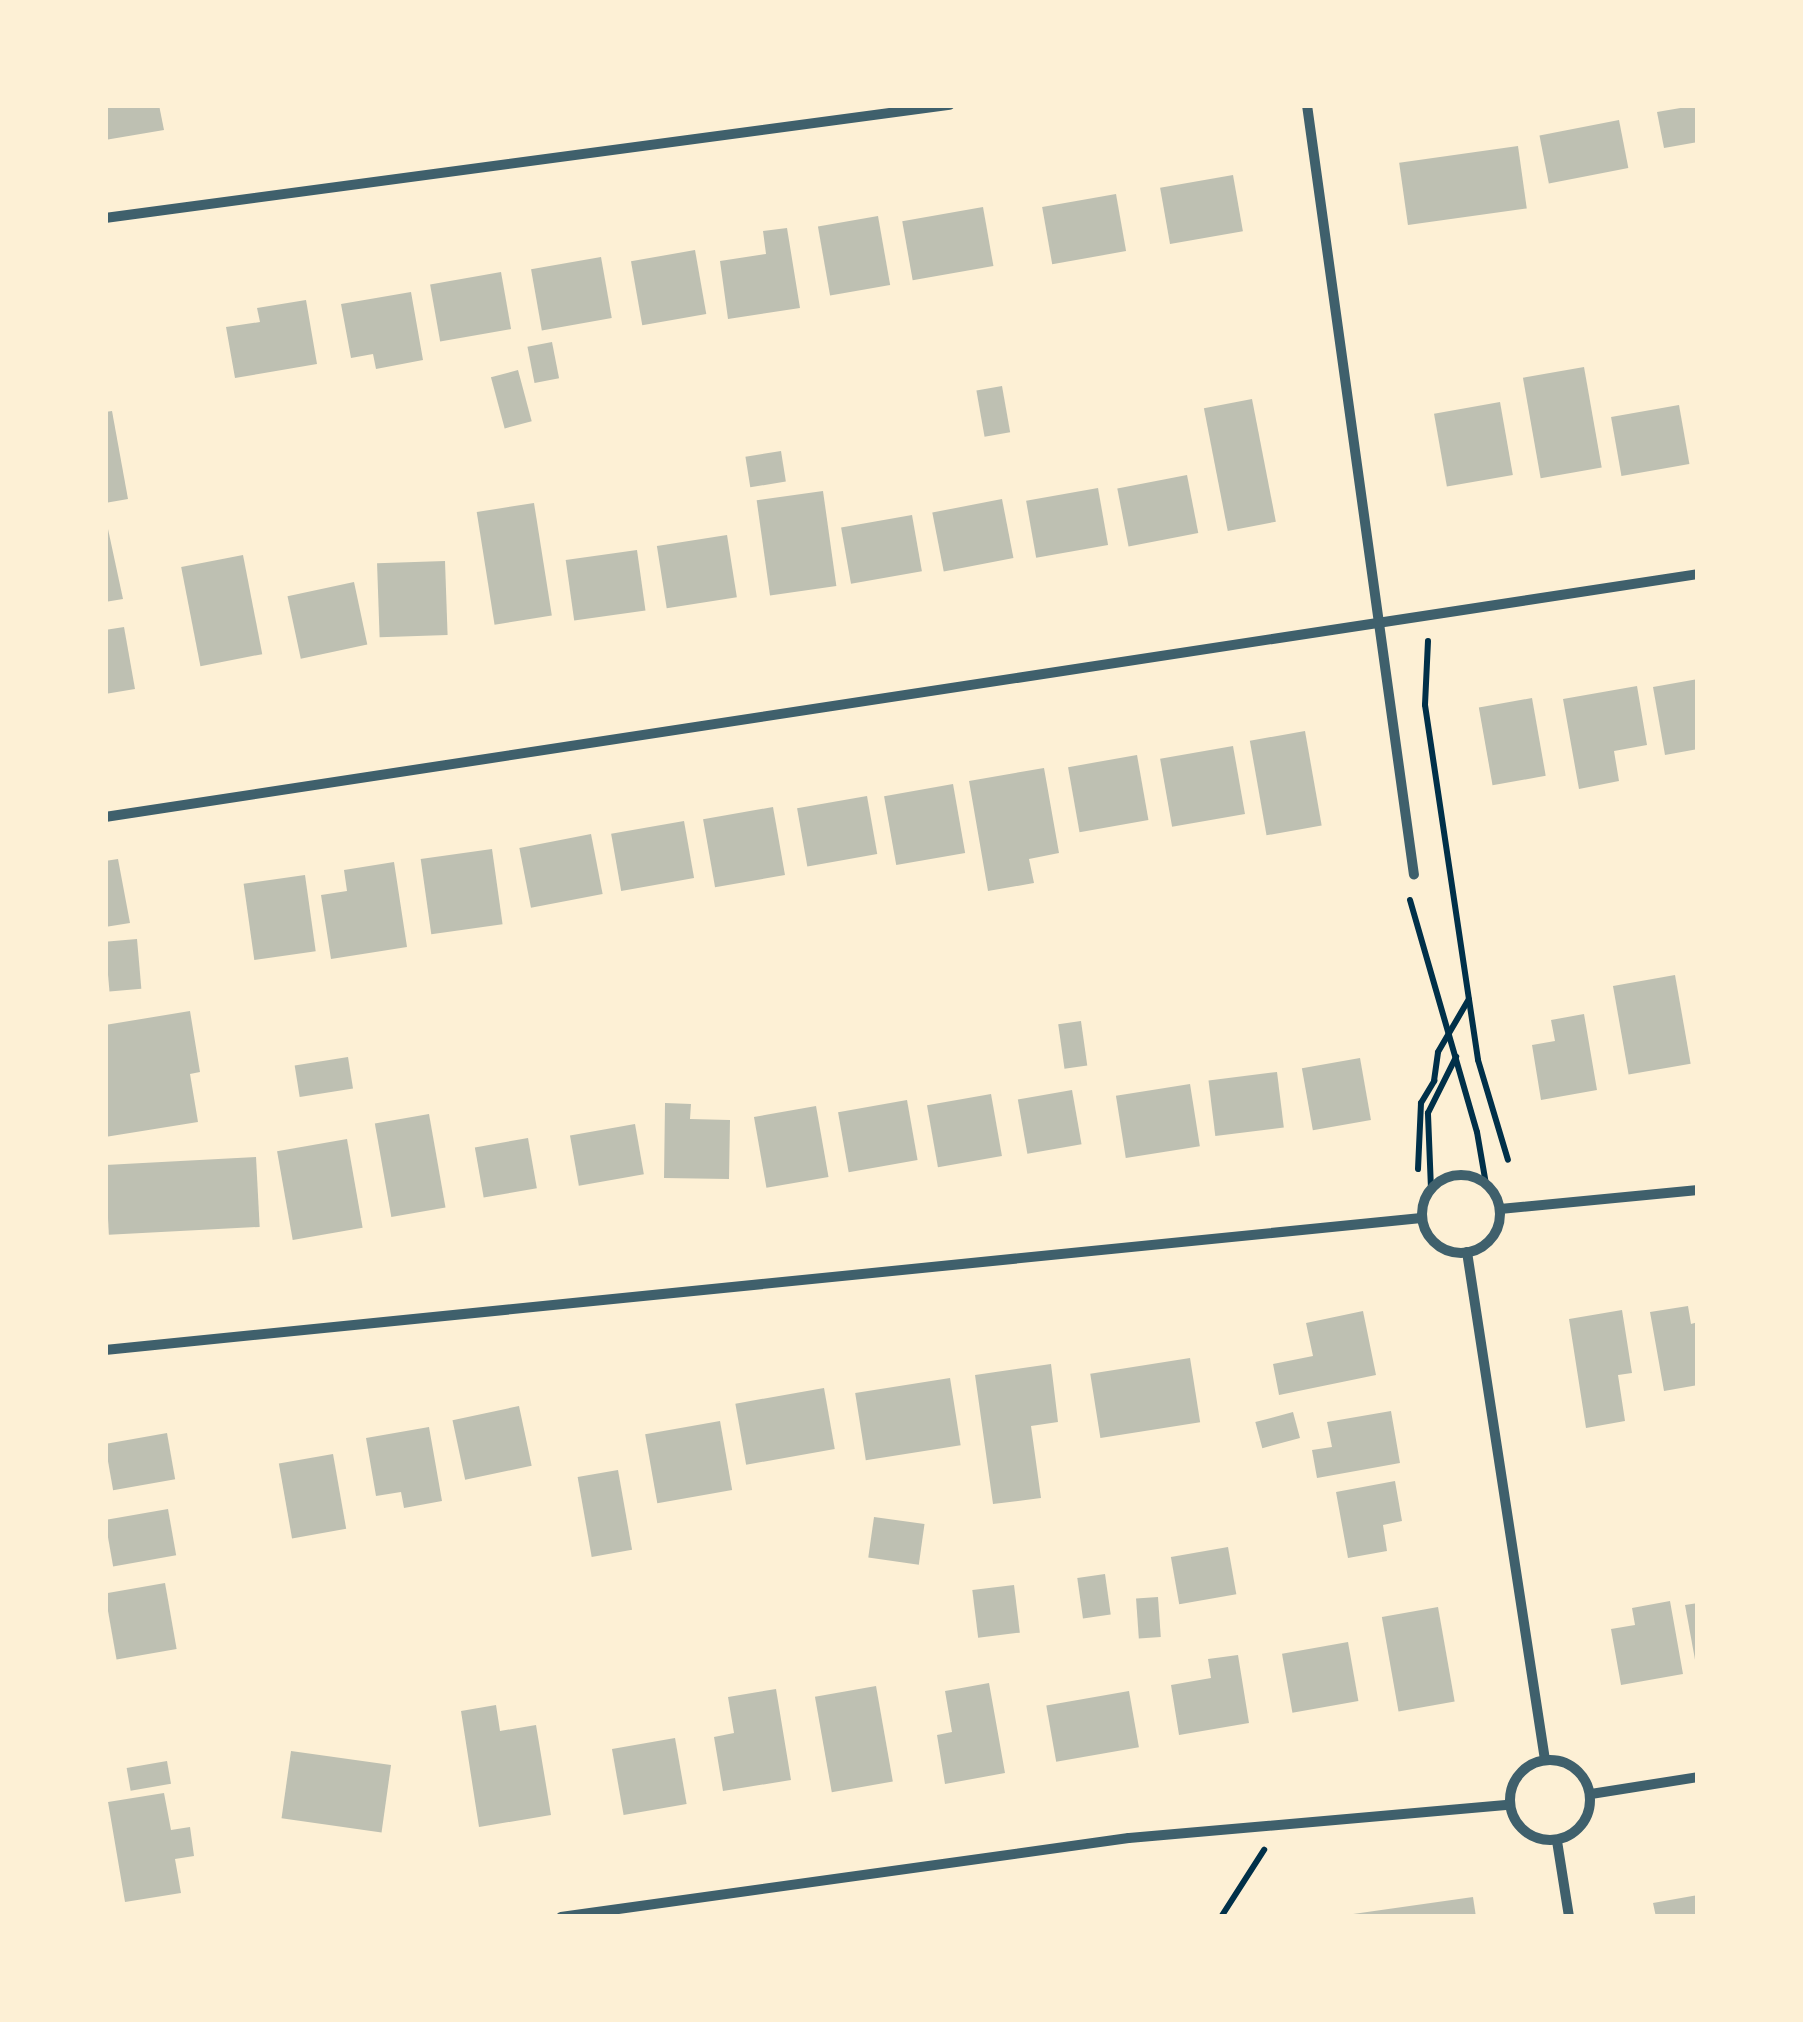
<!DOCTYPE html>
<style>
body{margin:0}
#map{position:relative;width:1803px;height:2022px;overflow:hidden;background:#fdf0d5;font-family:"Exo 2",sans-serif}
div>[style]{position:absolute}
[style*='--x']{left:calc(var(--x)*1px);top:calc(var(--y)*1px);width:calc(var(--w)*1px);rotate:calc(var(--a)*1deg)}
.building>*{inset:0;background:#bec0b2;transform-origin:0 0}
.path>*{height:6px;margin:-3px;padding:0 3px;transform-origin:3px;border-radius:3px;background:#003049}
.minor>*{height:10px;margin:-5px;padding:0 5px;transform-origin:5px;border-radius:5px;background:#3f606c}
.minor>.ring{margin:-5px;padding:0;box-sizing:content-box;background:none;border:10px solid #3f606c;border-radius:50%}
span{translate:-50% -50%;white-space:nowrap;text-align:center;line-height:1.15;-webkit-text-stroke:9px #fdf0d5;paint-order:stroke}
.frame{position:absolute;inset:0;border:108px solid #fdf0d5;pointer-events:none}
</style>
<div id="map">
<div class="building">
<div style="clip-path:polygon(105px 105px,159px 105px,164px 130px,105px 140px)"></div>
<div style="clip-path:polygon(1698px 105px,1698px 142px,1664px 148px,1657px 112px)"></div>
<div style="left:1619px;top:120px;width:49px;height:81px;rotate:79deg"></div>
<div style="left:1518px;top:146px;width:63px;height:120px;rotate:82deg"></div>
<div style="left:1233px;top:175px;width:57px;height:74px;rotate:80deg"></div>
<div style="left:1116px;top:194px;width:58px;height:75px;rotate:80deg"></div>
<div style="left:983px;top:207px;width:60px;height:82px;rotate:80deg"></div>
<div style="left:878px;top:216px;width:70px;height:61px;rotate:80deg"></div>
<div style="clip-path:polygon(787px 228px,800px 308px,728px 319px,720px 261px,766px 254px,763px 231px)"></div>
<div style="left:695px;top:250px;width:65px;height:65px;rotate:80deg"></div>
<div style="left:601px;top:257px;width:62px;height:71px;rotate:80deg"></div>
<div style="left:501px;top:272px;width:58px;height:72px;rotate:80deg"></div>
<div style="clip-path:polygon(411px 292px,423px 360px,376px 369px,373px 354px,351px 358px,341px 304px)"></div>
<div style="clip-path:polygon(306px 300px,317px 364px,235px 378px,226px 327px,260px 322px,257px 308px)"></div>
<div style="left:552px;top:342px;width:37px;height:25px;rotate:79deg"></div>
<div style="left:1584px;top:367px;width:102px;height:62px;rotate:80deg"></div>
<div style="left:518px;top:370px;width:53px;height:28px;rotate:75deg"></div>
<div style="left:1002px;top:386px;width:47px;height:26px;rotate:80deg"></div>
<div style="left:1252px;top:399px;width:125px;height:49px;rotate:79deg"></div>
<div style="left:1500px;top:402px;width:74px;height:67px;rotate:80deg"></div>
<div style="left:1679px;top:405px;width:60px;height:69px;rotate:80deg"></div>
<div style="clip-path:polygon(112px 411px,128px 499px,105px 503px,105px 412px)"></div>
<div style="left:781px;top:451px;width:31px;height:36px;rotate:81deg"></div>
<div style="left:1187px;top:475px;width:59px;height:71px;rotate:79deg"></div>
<div style="left:1098px;top:488px;width:58px;height:73px;rotate:80deg"></div>
<div style="left:823px;top:491px;width:96px;height:67px;rotate:82deg"></div>
<div style="left:1002px;top:499px;width:60px;height:71px;rotate:79deg"></div>
<div style="left:534px;top:503px;width:114px;height:58px;rotate:81deg"></div>
<div style="clip-path:polygon(105px 515px,123px 599px,105px 602px)"></div>
<div style="left:912px;top:515px;width:57px;height:72px;rotate:80deg"></div>
<div style="left:727px;top:535px;width:63px;height:71px;rotate:81deg"></div>
<div style="left:637px;top:550px;width:61px;height:72px;rotate:82deg"></div>
<div style="left:243px;top:555px;width:101px;height:63px;rotate:79deg"></div>
<div style="left:445px;top:561px;width:74px;height:68px;rotate:88deg"></div>
<div style="left:354px;top:582px;width:64px;height:68px;rotate:78deg"></div>
<div style="clip-path:polygon(124px 627px,135px 689px,105px 694px,105px 630px)"></div>
<div style="clip-path:polygon(1698px 679px,1698px 749px,1665px 755px,1653px 687px)"></div>
<div style="clip-path:polygon(1637px 686px,1647px 745px,1614px 751px,1619px 781px,1579px 789px,1563px 699px)"></div>
<div style="left:1532px;top:698px;width:79px;height:54px;rotate:80deg"></div>
<div style="left:1305px;top:731px;width:96px;height:56px;rotate:80deg"></div>
<div style="left:1233px;top:746px;width:69px;height:74px;rotate:80deg"></div>
<div style="left:1137px;top:755px;width:66px;height:70px;rotate:80deg"></div>
<div style="clip-path:polygon(1044px 768px,1059px 853px,1029px 859px,1034px 883px,988px 891px,969px 781px)"></div>
<div style="left:953px;top:784px;width:70px;height:70px;rotate:80deg"></div>
<div style="left:867px;top:796px;width:59px;height:71px;rotate:80deg"></div>
<div style="left:773px;top:807px;width:69px;height:71px;rotate:80deg"></div>
<div style="left:684px;top:821px;width:58px;height:74px;rotate:80deg"></div>
<div style="left:591px;top:834px;width:61px;height:73px;rotate:79deg"></div>
<div style="left:492px;top:849px;width:76px;height:72px;rotate:82deg"></div>
<div style="clip-path:polygon(118px 859px,130px 923px,105px 927px,105px 861px)"></div>
<div style="clip-path:polygon(394px 862px,407px 947px,331px 959px,321px 895px,347px 891px,344px 870px)"></div>
<div style="left:305px;top:875px;width:77px;height:62px;rotate:82deg"></div>
<div style="left:137px;top:939px;width:50px;height:32px;rotate:85deg"></div>
<div style="left:1675px;top:975px;width:90px;height:63px;rotate:80deg"></div>
<div style="clip-path:polygon(190px 1011px,200px 1072px,190px 1074px,198px 1122px,105px 1137px,105px 1025px)"></div>
<div style="clip-path:polygon(1584px 1014px,1597px 1090px,1541px 1100px,1532px 1045px,1555px 1041px,1551px 1020px)"></div>
<div style="left:1081px;top:1021px;width:45px;height:23px;rotate:82deg"></div>
<div style="left:348px;top:1057px;width:32px;height:54px;rotate:81deg"></div>
<div style="left:1360px;top:1058px;width:63px;height:59px;rotate:80deg"></div>
<div style="left:1277px;top:1072px;width:56px;height:69px;rotate:83deg"></div>
<div style="left:1190px;top:1084px;width:63px;height:75px;rotate:81deg"></div>
<div style="left:1072px;top:1090px;width:55px;height:55px;rotate:80deg"></div>
<div style="left:991px;top:1094px;width:63px;height:65px;rotate:80deg"></div>
<div style="left:907px;top:1100px;width:61px;height:70px;rotate:80deg"></div>
<div style="clip-path:polygon(665px 1103px,691px 1104px,690px 1119px,730px 1120px,729px 1179px,664px 1178px)"></div>
<div style="left:816px;top:1106px;width:72px;height:63px;rotate:80deg"></div>
<div style="left:429px;top:1114px;width:95px;height:55px;rotate:80deg"></div>
<div style="left:635px;top:1124px;width:51px;height:66px;rotate:80deg"></div>
<div style="left:528px;top:1138px;width:51px;height:54px;rotate:80deg"></div>
<div style="left:347px;top:1139px;width:90px;height:71px;rotate:80deg"></div>
<div style="left:256px;top:1157px;width:70px;height:151px;rotate:87deg"></div>
<div style="clip-path:polygon(1688px 1306px,1691px 1324px,1698px 1322px,1698px 1385px,1664px 1391px,1650px 1312px)"></div>
<div style="clip-path:polygon(1622px 1310px,1632px 1373px,1618px 1375px,1625px 1421px,1586px 1428px,1569px 1319px)"></div>
<div style="clip-path:polygon(1363px 1311px,1376px 1375px,1279px 1395px,1273px 1364px,1313px 1356px,1306px 1323px)"></div>
<div style="left:1190px;top:1358px;width:65px;height:101px;rotate:81deg"></div>
<div style="clip-path:polygon(1051px 1364px,1058px 1422px,1031px 1426px,1041px 1498px,993px 1504px,975px 1375px)"></div>
<div style="left:950px;top:1378px;width:68px;height:96px;rotate:81deg"></div>
<div style="left:824px;top:1388px;width:62px;height:90px;rotate:80deg"></div>
<div style="left:519px;top:1406px;width:61px;height:68px;rotate:78deg"></div>
<div style="clip-path:polygon(1391px 1411px,1400px 1463px,1317px 1478px,1312px 1450px,1332px 1447px,1327px 1422px)"></div>
<div style="left:1293px;top:1412px;width:27px;height:39px;rotate:75deg"></div>
<div style="left:720px;top:1421px;width:70px;height:76px;rotate:80deg"></div>
<div style="clip-path:polygon(429px 1427px,442px 1501px,404px 1508px,401px 1492px,376px 1496px,366px 1438px)"></div>
<div style="left:167px;top:1433px;width:47px;height:63px;rotate:80deg"></div>
<div style="left:333px;top:1454px;width:76px;height:55px;rotate:80deg"></div>
<div style="left:618px;top:1470px;width:81px;height:41px;rotate:80deg"></div>
<div style="clip-path:polygon(1395px 1481px,1402px 1521px,1383px 1525px,1387px 1551px,1348px 1558px,1336px 1492px)"></div>
<div style="left:168px;top:1509px;width:47px;height:64px;rotate:80deg"></div>
<div style="left:874px;top:1517px;width:51px;height:41px;rotate:8deg"></div>
<div style="left:1228px;top:1547px;width:48px;height:58px;rotate:80deg"></div>
<div style="left:1105px;top:1574px;width:41px;height:28px;rotate:82deg"></div>
<div style="left:165px;top:1583px;width:67px;height:61px;rotate:80deg"></div>
<div style="left:1014px;top:1585px;width:48px;height:42px;rotate:83deg"></div>
<div style="left:1158px;top:1597px;width:40px;height:22px;rotate:86deg"></div>
<div style="clip-path:polygon(1670px 1601px,1683px 1674px,1621px 1685px,1611px 1629px,1635px 1625px,1632px 1608px)"></div>
<div style="clip-path:polygon(1698px 1603px,1698px 1665px,1696px 1665px,1685px 1605px)"></div>
<div style="left:1438px;top:1607px;width:96px;height:57px;rotate:80deg"></div>
<div style="left:1348px;top:1642px;width:60px;height:67px;rotate:80deg"></div>
<div style="clip-path:polygon(1238px 1655px,1249px 1723px,1179px 1735px,1171px 1685px,1211px 1678px,1208px 1659px)"></div>
<div style="clip-path:polygon(989px 1683px,1005px 1773px,945px 1784px,937px 1735px,952px 1732px,945px 1691px)"></div>
<div style="left:876px;top:1686px;width:97px;height:62px;rotate:80deg"></div>
<div style="clip-path:polygon(776px 1689px,791px 1780px,723px 1791px,714px 1737px,734px 1733px,728px 1697px)"></div>
<div style="left:1129px;top:1691px;width:57px;height:84px;rotate:80deg"></div>
<div style="clip-path:polygon(496px 1705px,500px 1731px,536px 1725px,551px 1815px,479px 1827px,461px 1711px)"></div>
<div style="left:675px;top:1738px;width:67px;height:64px;rotate:80deg"></div>
<div style="left:291px;top:1751px;width:101px;height:68px;rotate:8deg"></div>
<div style="left:167px;top:1761px;width:23px;height:41px;rotate:80deg"></div>
<div style="clip-path:polygon(164px 1793px,171px 1830px,190px 1827px,194px 1856px,175px 1859px,181px 1893px,125px 1902px,108px 1802px)"></div>
<div style="clip-path:polygon(1698px 1895px,1698px 1917px,1656px 1917px,1653px 1903px)"></div>
<div style="clip-path:polygon(1473px 1897px,1476px 1917px,1346px 1917px,1346px 1915px)"></div>
</div>
<div class="path">
<div style="--x:1428;--y:641;--w:64;--a:92.7"></div>
<div style="--x:1425;--y:705;--w:359;--a:81.5"></div>
<div style="--x:1478;--y:1060;--w:104;--a:73.3"></div>
<div style="--x:1410;--y:900;--w:241;--a:73.9"></div>
<div style="--x:1477;--y:1132;--w:53;--a:80.2"></div>
<div style="--x:1418;--y:1169;--w:66;--a:-87.4"></div>
<div style="--x:1421;--y:1103;--w:26;--a:-59"></div>
<div style="--x:1434;--y:1081;--w:29;--a:-82"></div>
<div style="--x:1438;--y:1052;--w:61;--a:-59.7"></div>
<div style="--x:1431;--y:1189;--w:76;--a:-92.3"></div>
<div style="--x:1428;--y:1113;--w:63;--a:-63.4"></div>
<div style="--x:1221;--y:1917;--w:80;--a:-57.3"></div>
</div>
<div class="minor">
<div style="--x:1307;--y:105;--w:777;--a:82.09"></div>
<div style="--x:105;--y:218;--w:852;--a:-7.63"></div>
<div style="--x:105;--y:817;--w:1611;--a:-8.67"></div>
<div class="ring" style="left:1422px;top:1175px;width:68px;height:68px"></div>
<div style="--x:1500;--y:1209;--w:199;--a:-5.5"></div>
<div style="--x:1467;--y:1252;--w:514;--a:81.27"></div>
<div style="--x:105;--y:1350;--w:1323;--a:-5.73"></div>
<div class="ring" style="left:1510px;top:1760px;width:70px;height:70px"></div>
<div style="--x:1591;--y:1794;--w:108;--a:-9"></div>
<div style="--x:1557;--y:1841;--w:77;--a:81"></div>
<div style="--x:561;--y:1917;--w:573;--a:-7.92"></div>
<div style="--x:1129;--y:1838;--w:381;--a:-5"></div>
</div>
<div class="frame"></div>
</div>
